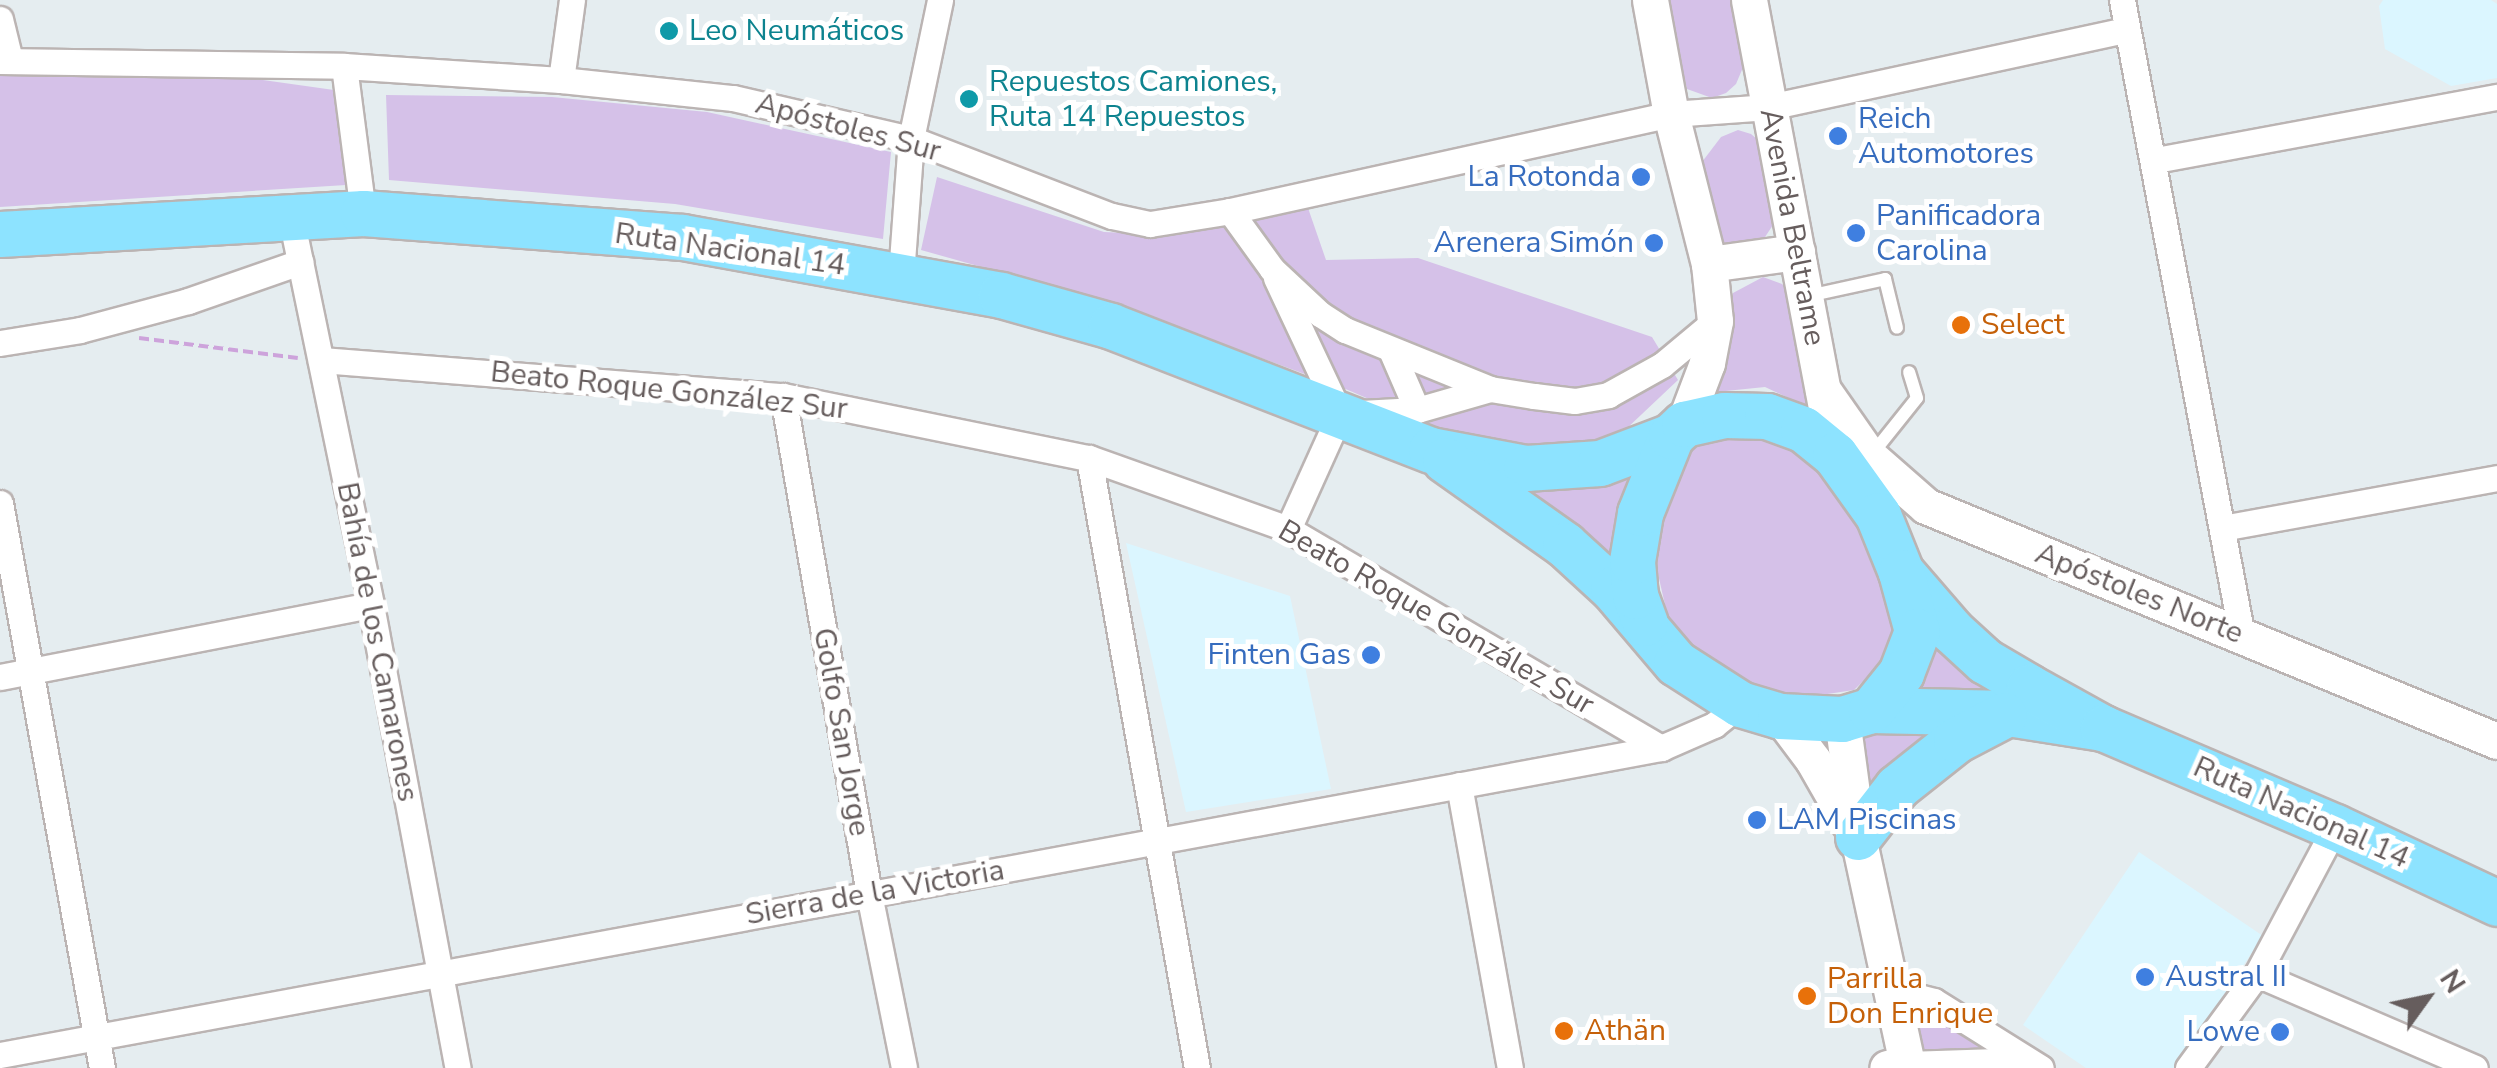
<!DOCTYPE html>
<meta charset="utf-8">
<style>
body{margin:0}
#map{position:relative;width:2497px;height:1068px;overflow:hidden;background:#e5edf0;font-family:"Nunito Sans",sans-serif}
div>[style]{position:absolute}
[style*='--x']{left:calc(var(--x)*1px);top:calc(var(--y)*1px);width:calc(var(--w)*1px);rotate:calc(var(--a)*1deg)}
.commercial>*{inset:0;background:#dbf6ff}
.green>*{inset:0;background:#d5c1e8}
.path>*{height:4px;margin-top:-2px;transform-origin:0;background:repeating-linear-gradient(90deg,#cda3db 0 10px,transparent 0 15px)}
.roads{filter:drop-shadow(2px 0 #bbb4b3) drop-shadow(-2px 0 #bbb4b3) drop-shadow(0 2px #bbb4b3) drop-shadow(0 -2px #bbb4b3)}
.lane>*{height:12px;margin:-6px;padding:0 6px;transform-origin:6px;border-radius:6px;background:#fff}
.street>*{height:25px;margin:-12.5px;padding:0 12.5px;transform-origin:12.5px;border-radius:12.5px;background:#fff}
.secondary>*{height:35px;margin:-17.5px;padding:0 17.5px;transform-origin:17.5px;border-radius:17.5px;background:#fff}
.highway>*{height:45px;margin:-22.5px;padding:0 22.5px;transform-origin:22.5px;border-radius:22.5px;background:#8de3ff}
.dots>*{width:28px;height:28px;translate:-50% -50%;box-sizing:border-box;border:5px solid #fff;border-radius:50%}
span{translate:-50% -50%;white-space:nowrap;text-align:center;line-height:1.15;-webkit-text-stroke:10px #fff;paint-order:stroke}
.culture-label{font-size:30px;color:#0d838f}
.left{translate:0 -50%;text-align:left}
.shop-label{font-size:30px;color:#366cbe}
.right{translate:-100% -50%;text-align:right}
.street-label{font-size:30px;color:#665d5d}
.food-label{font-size:30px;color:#c56008}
.north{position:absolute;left:2377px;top:948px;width:100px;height:100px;-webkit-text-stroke:8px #fff;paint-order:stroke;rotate:57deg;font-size:28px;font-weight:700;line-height:40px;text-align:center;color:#665d5d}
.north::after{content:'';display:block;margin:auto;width:35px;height:45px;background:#665d5d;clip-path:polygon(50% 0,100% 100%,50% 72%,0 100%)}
</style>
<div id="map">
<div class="commercial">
<div style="clip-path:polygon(2383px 0,2491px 0,2497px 4px,2497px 78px,2451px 86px,2385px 49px,2379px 6px)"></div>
<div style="clip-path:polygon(1126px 543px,1290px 596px,1331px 789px,1186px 812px)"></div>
<div style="clip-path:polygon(2139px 852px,2263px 936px,2175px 1068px,2086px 1068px,2023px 1025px)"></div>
</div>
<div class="green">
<div style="clip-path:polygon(1666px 0,1731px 0,1744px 65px,1736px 84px,1726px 93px,1712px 98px,1687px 89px)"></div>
<div style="clip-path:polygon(0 75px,227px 75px,334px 90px,346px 185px,0 207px)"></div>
<div style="clip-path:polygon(386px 95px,552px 97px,707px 112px,891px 152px,883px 239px,675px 204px,389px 180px)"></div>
<div style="clip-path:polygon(1738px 130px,1751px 134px,1764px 145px,1777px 219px,1759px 246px,1732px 250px,1720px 243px,1712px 223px,1702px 162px,1721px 137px)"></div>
<div style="clip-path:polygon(937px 177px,1104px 232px,1175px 235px,1308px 208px,1326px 260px,1418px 258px,1652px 337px,1678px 380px,1606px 448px,1537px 454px,1452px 435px,1348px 390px,1114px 304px,921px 250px)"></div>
<div style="clip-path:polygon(1763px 277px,1782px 284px,1793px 294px,1810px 408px,1765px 387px,1706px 393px,1733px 293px)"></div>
<div style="clip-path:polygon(1771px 422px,1830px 463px,1902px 610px,1891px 654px,1854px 690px,1794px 699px,1718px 675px,1668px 618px,1653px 552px,1692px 444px)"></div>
<div style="clip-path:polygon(1654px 448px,1624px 582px,1494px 480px)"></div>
<div style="clip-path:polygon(1933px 614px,2018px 710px,1891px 702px)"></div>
<div style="clip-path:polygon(1956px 722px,1869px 804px,1858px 723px)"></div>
<div style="clip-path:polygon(1890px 990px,2041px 1068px,1909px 1068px)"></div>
</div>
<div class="path">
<div style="--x:139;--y:338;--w:160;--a:7.2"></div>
</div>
<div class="roads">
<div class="lane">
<div style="--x:1808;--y:296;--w:79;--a:-12.4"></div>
<div style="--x:1885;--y:279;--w:50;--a:76.2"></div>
<div style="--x:1873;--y:453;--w:70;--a:-51.3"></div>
<div style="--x:1917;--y:398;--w:27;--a:-107"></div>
</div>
<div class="street">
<div style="--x:2122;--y:0;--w:647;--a:79.32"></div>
<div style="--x:0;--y:19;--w:42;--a:76.3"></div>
<div style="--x:0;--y:61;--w:344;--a:0.8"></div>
<div style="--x:344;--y:66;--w:217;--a:3.7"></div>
<div style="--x:561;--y:80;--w:173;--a:6"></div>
<div style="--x:733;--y:98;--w:183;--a:13"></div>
<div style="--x:911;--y:139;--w:215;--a:21"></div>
<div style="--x:1112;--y:216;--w:39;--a:12"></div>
<div style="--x:1150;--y:224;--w:81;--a:-9.2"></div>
<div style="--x:1230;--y:211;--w:72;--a:54.1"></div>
<div style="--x:1272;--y:269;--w:66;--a:43.2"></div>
<div style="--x:1320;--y:314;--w:30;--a:33"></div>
<div style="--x:1345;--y:330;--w:157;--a:22.1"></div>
<div style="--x:1490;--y:389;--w:45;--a:9"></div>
<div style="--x:1534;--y:396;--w:41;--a:7"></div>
<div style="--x:1575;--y:401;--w:34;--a:-10"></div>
<div style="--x:1608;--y:395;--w:62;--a:-29.1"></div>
<div style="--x:1662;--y:365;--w:69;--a:-39.7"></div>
<div style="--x:344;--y:66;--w:148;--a:82.6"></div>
<div style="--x:561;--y:80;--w:81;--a:-82.2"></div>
<div style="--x:2156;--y:160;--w:347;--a:-10.5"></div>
<div style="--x:1230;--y:211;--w:452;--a:-12.4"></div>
<div style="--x:1671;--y:114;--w:98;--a:-4.1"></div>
<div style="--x:1769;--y:107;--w:365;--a:-12.2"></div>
<div style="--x:291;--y:218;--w:395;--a:78.3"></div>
<div style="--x:371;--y:605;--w:471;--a:79.4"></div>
<div style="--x:901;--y:275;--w:136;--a:-85.8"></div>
<div style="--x:911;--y:139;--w:142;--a:-78.2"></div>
<div style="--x:1276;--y:278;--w:150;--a:64.8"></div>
<div style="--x:0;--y:343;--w:81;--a:-9.2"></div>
<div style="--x:80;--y:330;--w:112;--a:-15"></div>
<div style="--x:188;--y:301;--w:119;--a:-19.2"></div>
<div style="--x:1391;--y:350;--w:65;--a:66.6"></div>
<div style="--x:321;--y:360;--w:463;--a:4.5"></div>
<div style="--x:783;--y:396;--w:312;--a:11.5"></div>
<div style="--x:1089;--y:458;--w:211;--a:19.6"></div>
<div style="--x:1288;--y:529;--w:433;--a:30.4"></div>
<div style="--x:783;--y:396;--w:505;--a:80.2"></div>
<div style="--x:869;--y:894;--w:177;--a:78.6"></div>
<div style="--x:1360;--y:413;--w:57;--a:-3"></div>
<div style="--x:1417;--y:410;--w:76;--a:-16"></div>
<div style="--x:1089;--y:458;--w:619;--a:79.96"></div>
<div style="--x:0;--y:503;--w:574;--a:79.77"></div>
<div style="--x:2222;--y:528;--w:280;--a:-10.3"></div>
<div style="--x:1288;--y:529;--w:126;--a:-65.7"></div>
<div style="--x:0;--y:677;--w:378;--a:-11"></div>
<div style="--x:1459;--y:785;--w:288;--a:79.8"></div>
<div style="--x:2257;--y:974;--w:237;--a:23.3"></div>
<div style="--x:1890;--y:990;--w:45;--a:14"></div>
<div style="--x:1934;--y:1001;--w:126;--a:32.1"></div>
<div style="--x:0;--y:1055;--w:1689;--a:-10.47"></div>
<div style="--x:1661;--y:748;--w:58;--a:-23.5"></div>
<div style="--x:1714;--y:725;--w:33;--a:-39"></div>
<div style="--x:1909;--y:1068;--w:4;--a:-117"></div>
<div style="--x:1907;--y:1064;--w:120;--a:-1.9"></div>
<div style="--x:2188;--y:1068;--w:117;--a:-53.7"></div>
<div style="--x:2257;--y:974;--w:166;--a:-62"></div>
</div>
<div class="secondary">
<div style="--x:1650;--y:0;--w:116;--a:79.6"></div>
<div style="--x:1671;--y:114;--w:155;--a:75.8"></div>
<div style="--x:1709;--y:264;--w:57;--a:84"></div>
<div style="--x:1715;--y:321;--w:43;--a:100.8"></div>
<div style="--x:1707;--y:363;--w:65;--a:110.7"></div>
<div style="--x:1749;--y:0;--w:419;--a:79.3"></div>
<div style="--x:1709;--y:264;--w:89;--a:-7.8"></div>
<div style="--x:1823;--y:390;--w:82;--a:55"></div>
<div style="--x:1870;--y:457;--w:74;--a:41.2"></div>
<div style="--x:1926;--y:506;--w:617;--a:22.37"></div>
<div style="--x:1780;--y:716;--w:55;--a:53.1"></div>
<div style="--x:1813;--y:760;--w:73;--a:60.3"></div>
<div style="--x:1842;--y:719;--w:119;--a:82.3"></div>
<div style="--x:1858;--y:837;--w:232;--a:77.8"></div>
<div style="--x:1907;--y:1064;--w:20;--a:169"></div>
</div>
<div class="highway">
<div style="--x:0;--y:234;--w:364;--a:-3.3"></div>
<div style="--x:363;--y:213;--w:320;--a:4.3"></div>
<div style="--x:682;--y:237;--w:324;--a:10.3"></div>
<div style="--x:1001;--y:295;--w:114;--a:15.7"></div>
<div style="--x:1111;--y:326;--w:343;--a:21.2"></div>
<div style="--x:1431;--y:450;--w:97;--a:10.7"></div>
<div style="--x:1526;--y:468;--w:74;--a:-3.9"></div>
<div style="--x:1600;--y:463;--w:76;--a:-20.8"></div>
<div style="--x:1445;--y:460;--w:147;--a:35.3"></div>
<div style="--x:1565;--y:545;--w:65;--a:42.5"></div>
<div style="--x:1613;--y:589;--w:97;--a:49.6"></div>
<div style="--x:1676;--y:663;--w:76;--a:32.6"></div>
<div style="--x:1740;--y:704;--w:42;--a:16.7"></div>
<div style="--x:1780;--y:716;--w:62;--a:2.8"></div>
<div style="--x:1842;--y:719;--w:30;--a:-17"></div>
<div style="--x:1871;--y:710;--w:137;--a:1.3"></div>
<div style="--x:2008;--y:713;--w:96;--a:9"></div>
<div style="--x:1901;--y:572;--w:77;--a:49.2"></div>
<div style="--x:1951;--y:630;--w:46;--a:42.4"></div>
<div style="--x:1985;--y:661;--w:51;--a:30.6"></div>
<div style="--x:2029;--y:687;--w:85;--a:29"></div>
<div style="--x:2103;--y:728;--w:252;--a:23.1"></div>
<div style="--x:2335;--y:827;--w:179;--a:25.1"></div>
<div style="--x:1645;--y:623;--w:29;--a:-110"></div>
<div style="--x:1635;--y:596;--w:35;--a:-95"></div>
<div style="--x:1632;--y:561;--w:49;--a:-80.5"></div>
<div style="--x:1640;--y:513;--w:83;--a:-68.1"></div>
<div style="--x:1671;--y:436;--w:18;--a:-43"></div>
<div style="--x:1684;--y:424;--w:41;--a:-12.7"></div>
<div style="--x:1724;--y:415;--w:43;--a:1.3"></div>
<div style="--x:1767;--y:416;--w:38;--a:20"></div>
<div style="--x:1803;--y:429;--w:41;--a:39.1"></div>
<div style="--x:1835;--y:455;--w:74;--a:54.4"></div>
<div style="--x:1878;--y:515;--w:61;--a:68"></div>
<div style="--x:1901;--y:572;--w:61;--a:74.8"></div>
<div style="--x:1917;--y:631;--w:45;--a:110.9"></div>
<div style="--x:1901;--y:673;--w:48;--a:129"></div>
<div style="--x:1858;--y:837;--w:63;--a:-52"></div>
<div style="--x:1897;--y:787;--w:75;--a:-38.5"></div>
<div style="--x:1956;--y:740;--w:54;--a:-27.5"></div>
</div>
</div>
<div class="dots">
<div style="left:669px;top:31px;background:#0f9aa8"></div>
<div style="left:969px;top:99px;background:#0f9aa8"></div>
<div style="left:1838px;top:136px;background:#3f7fe0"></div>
<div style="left:1641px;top:177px;background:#3f7fe0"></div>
<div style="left:1856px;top:233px;background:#3f7fe0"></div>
<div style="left:1654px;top:243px;background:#3f7fe0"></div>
<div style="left:1961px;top:325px;background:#e8710a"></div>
<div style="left:1371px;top:655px;background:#3f7fe0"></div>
<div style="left:1757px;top:820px;background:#3f7fe0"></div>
<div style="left:2145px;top:977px;background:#3f7fe0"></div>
<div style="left:1807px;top:996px;background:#e8710a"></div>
<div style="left:1564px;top:1031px;background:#e8710a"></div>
<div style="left:2280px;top:1032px;background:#3f7fe0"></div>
</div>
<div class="culture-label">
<span class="left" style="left:689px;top:31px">Leo Neumáticos</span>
<span class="left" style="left:989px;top:99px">Repuestos Camiones,<br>Ruta 14 Repuestos</span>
</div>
<div class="shop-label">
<span class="left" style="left:1858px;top:136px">Reich<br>Automotores</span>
<span class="right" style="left:1621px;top:177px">La Rotonda</span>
<span class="left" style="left:1876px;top:233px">Panificadora<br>Carolina</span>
<span class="right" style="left:1634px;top:243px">Arenera Simón</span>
<span class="right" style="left:1351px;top:655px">Finten Gas</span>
<span class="left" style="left:1777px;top:820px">LAM Piscinas</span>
<span class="left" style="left:2165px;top:977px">Austral II</span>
<span class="right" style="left:2260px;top:1032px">Lowe</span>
</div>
<div class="street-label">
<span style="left:848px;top:128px;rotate:15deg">Apóstoles Sur</span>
<span style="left:1792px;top:227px;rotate:79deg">Avenida Beltrame</span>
<span style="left:730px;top:250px;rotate:8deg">Ruta Nacional 14</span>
<span style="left:669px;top:391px;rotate:6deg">Beato Roque González Sur</span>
<span style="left:2139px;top:594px;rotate:22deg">Apóstoles Norte</span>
<span style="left:1436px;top:618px;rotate:30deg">Beato Roque González Sur</span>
<span style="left:377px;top:642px;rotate:79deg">Bahía de los Camarones</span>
<span style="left:841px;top:732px;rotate:80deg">Golfo San Jorge</span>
<span style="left:2301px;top:813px;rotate:24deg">Ruta Nacional 14</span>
<span style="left:875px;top:893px;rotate:-10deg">Sierra de la Victoria</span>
</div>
<div class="food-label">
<span class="left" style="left:1981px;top:325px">Select</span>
<span class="left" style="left:1827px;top:996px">Parrilla<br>Don Enrique</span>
<span class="left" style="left:1584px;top:1031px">Athän</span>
</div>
<div class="north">N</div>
</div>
